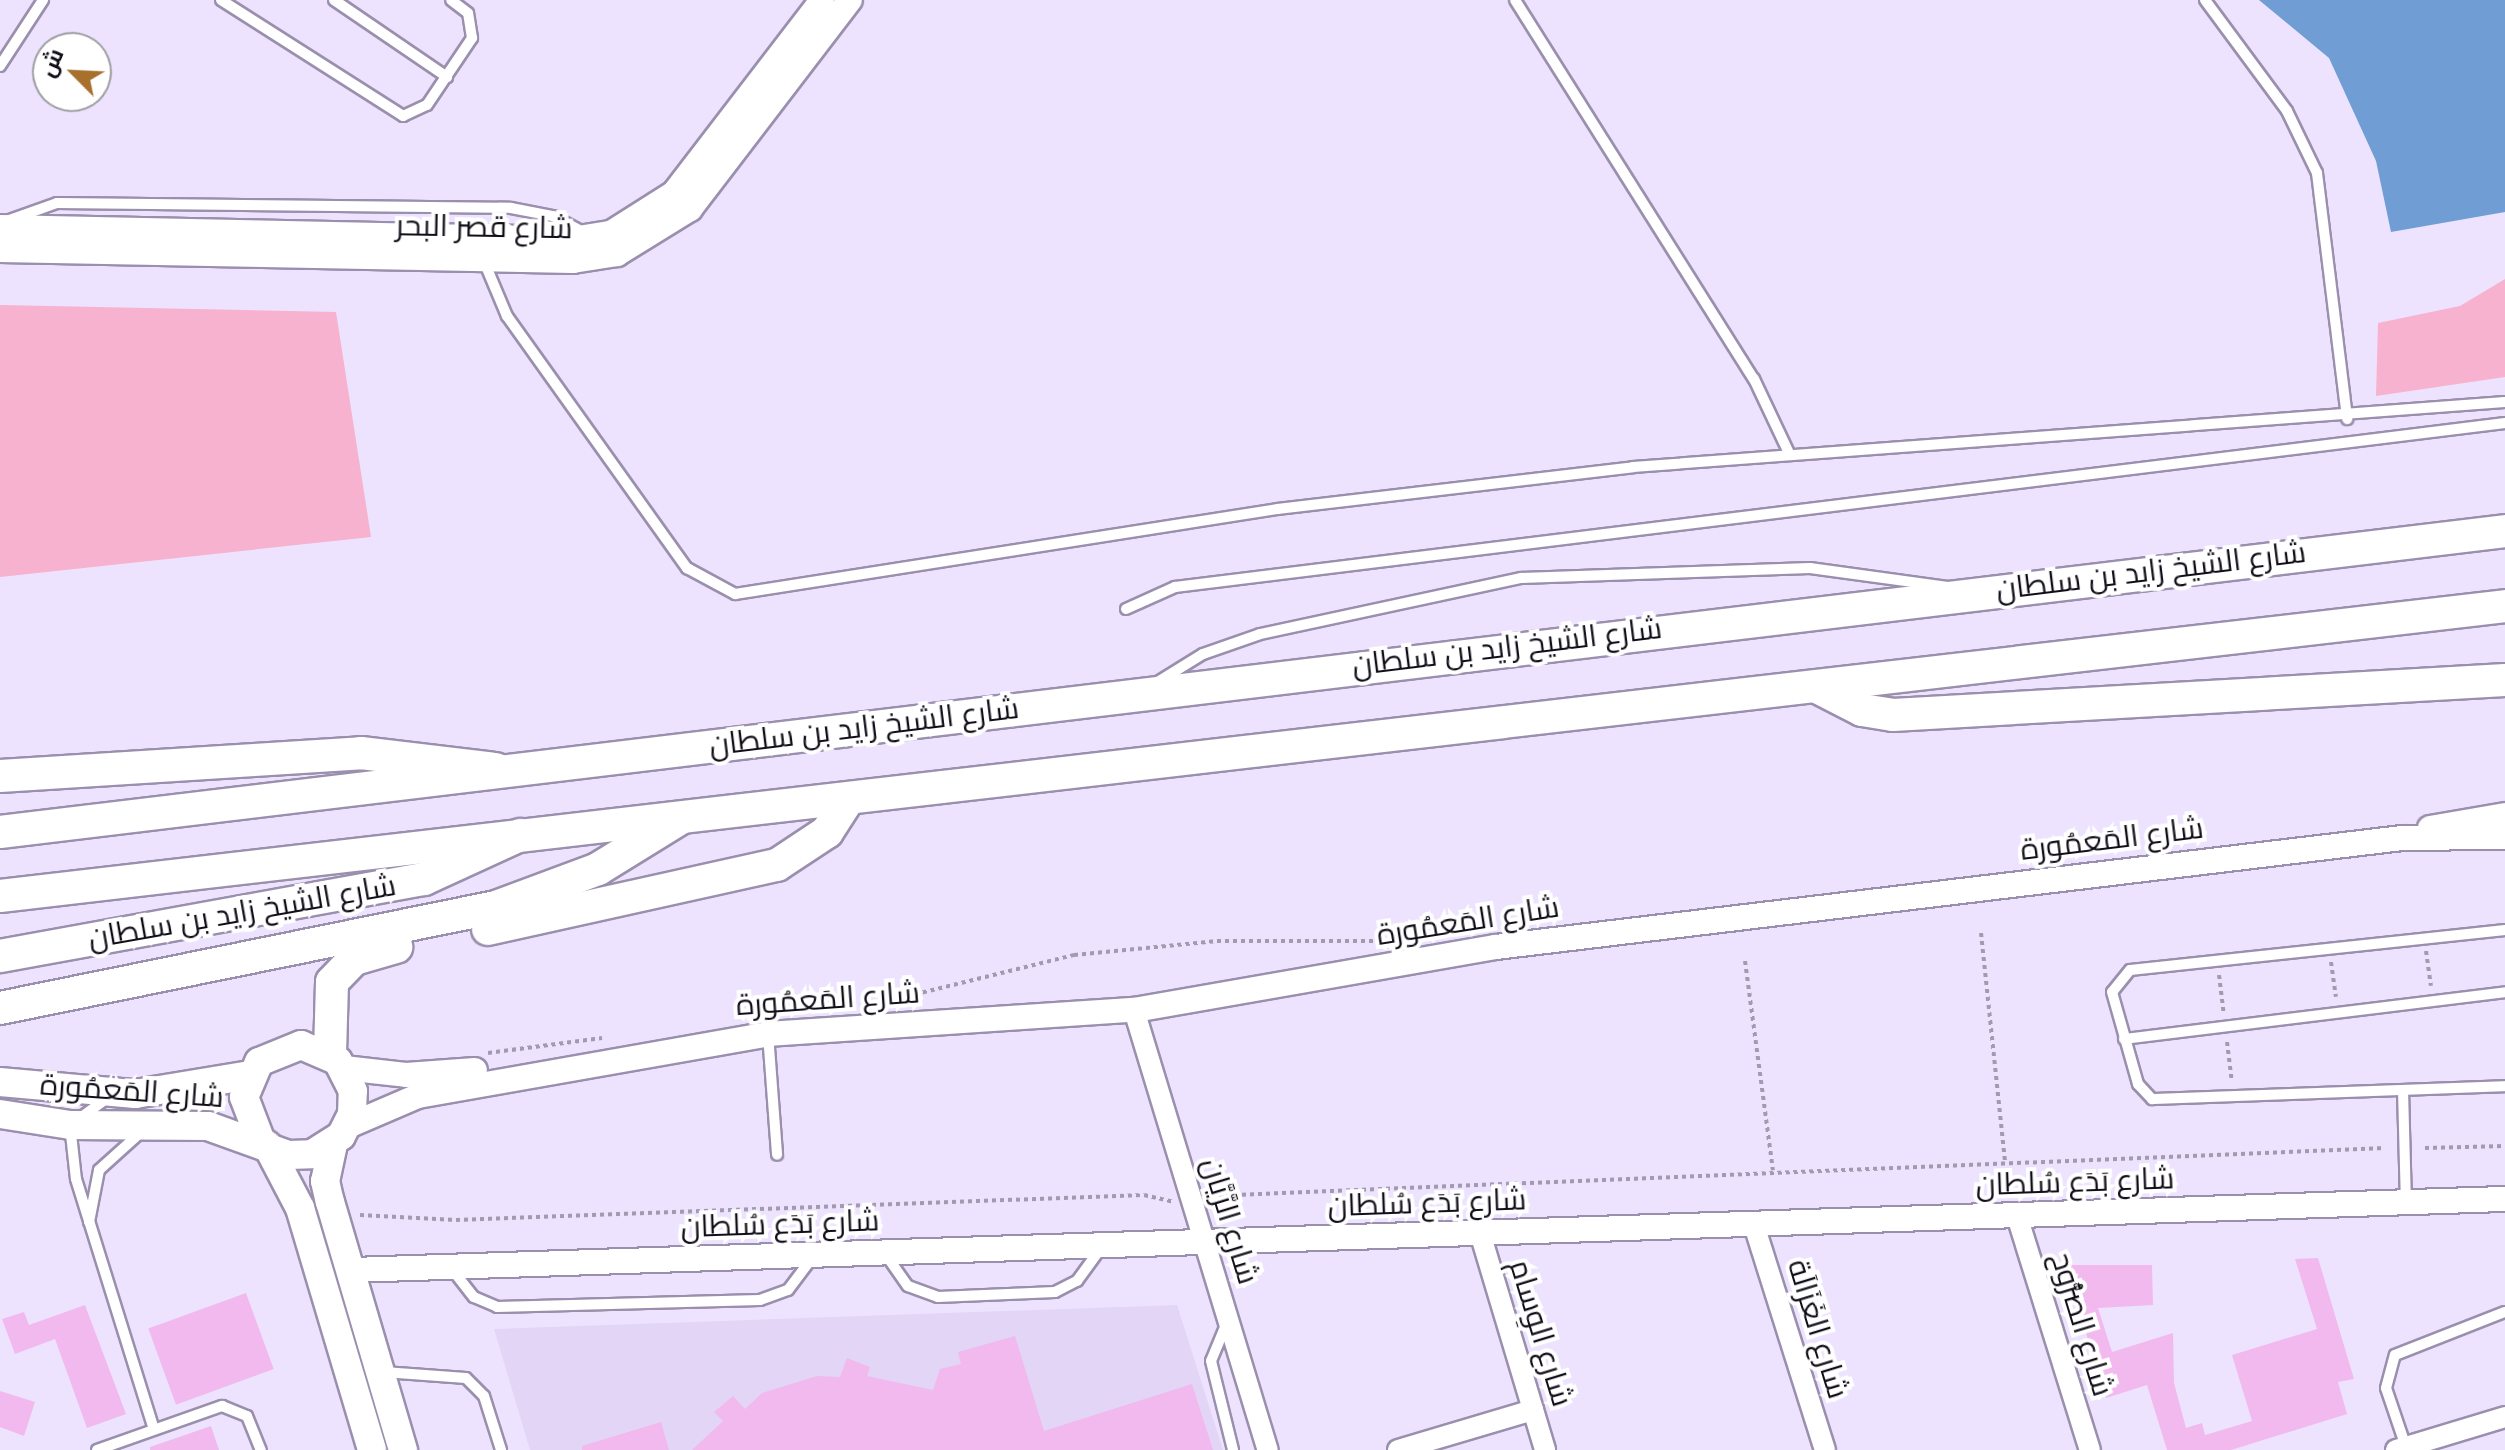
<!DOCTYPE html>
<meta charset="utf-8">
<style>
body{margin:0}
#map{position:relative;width:2505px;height:1450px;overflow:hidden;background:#ede3fe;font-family:Figtree,Cairo,sans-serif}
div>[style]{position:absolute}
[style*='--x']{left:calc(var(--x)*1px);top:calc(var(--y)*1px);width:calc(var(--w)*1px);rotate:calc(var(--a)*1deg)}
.built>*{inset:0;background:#e2d5f6}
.green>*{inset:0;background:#f6b2ce}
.water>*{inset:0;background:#709ed4}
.building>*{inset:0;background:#f1b9ee;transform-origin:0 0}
.path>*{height:4px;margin-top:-2px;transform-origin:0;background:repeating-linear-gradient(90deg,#a29aaf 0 4px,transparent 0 8px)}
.roads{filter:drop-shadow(2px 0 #9b8fae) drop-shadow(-2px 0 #9b8fae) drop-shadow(0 2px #9b8fae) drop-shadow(0 -2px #9b8fae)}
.service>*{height:10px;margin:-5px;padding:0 5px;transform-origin:5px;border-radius:5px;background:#fff}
.minor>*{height:20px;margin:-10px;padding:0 10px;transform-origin:10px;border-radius:10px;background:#fff}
.tertiary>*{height:24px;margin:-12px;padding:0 12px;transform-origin:12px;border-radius:12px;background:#fff}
.secondary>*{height:28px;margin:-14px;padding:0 14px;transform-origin:14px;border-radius:14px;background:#fff}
.primary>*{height:32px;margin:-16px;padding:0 16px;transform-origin:16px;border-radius:16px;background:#fff}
.trunk>*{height:32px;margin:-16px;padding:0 16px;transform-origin:16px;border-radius:16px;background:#fff}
span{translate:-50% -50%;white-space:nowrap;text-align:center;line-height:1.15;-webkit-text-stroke:8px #fff;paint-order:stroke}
.street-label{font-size:30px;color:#120e19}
.north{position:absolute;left:32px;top:32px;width:80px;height:80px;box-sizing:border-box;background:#fff;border:2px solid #a09fa3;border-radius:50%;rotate:294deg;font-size:22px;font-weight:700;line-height:32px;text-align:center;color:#120e19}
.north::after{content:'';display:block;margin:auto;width:28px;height:36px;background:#a7702c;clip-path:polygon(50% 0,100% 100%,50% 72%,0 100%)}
</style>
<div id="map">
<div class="built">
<div style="clip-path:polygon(1177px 1305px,1223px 1450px,530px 1450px,494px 1329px)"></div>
</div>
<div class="green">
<div style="clip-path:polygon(2505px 279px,2505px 377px,2376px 396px,2378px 323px,2460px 306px)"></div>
<div style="clip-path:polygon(0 305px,336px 312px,371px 537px,0 577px)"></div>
</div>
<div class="water">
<div style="clip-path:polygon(2259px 0,2505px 0,2505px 212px,2391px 232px,2376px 161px,2329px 58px)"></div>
</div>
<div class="building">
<div style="clip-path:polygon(2318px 1258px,2354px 1379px,2338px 1382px,2347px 1414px,2231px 1450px,2167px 1450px,2147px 1385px,2106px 1398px,2065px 1265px,2152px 1265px,2153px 1305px,2098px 1308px,2112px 1352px,2173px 1333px,2174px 1383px,2186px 1428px,2202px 1423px,2205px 1435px,2252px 1421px,2232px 1355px,2317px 1329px,2295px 1259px)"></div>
<div style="left:246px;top:1293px;width:81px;height:104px;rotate:70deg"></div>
<div style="clip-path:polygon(85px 1305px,126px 1414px,87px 1428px,55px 1339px,15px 1354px,2px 1319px,24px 1312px,29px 1325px)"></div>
<div style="clip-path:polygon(1015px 1336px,1044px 1431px,1192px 1384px,1213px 1450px,692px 1450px,723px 1421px,714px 1412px,733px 1396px,745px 1409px,762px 1393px,817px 1376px,840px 1377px,847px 1358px,870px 1367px,867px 1376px,933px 1390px,940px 1369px,961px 1364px,958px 1352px)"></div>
<div style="clip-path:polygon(0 1391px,35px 1402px,24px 1436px,0 1427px)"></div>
<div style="clip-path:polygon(661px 1422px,669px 1450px,582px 1450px,582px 1446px)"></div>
<div style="clip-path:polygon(211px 1426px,219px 1450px,150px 1450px,150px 1447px)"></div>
</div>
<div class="path">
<div style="--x:1981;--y:933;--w:229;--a:84"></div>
<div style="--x:2426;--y:951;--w:35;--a:82"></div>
<div style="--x:1745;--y:961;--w:211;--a:82.4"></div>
<div style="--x:2331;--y:962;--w:35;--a:82"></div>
<div style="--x:2219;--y:975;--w:39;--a:83"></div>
<div style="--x:884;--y:1002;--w:196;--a:-13.9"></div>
<div style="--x:1074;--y:955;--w:144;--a:-5.6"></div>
<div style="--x:1217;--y:941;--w:172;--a:0"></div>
<div style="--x:2227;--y:1042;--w:39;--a:83"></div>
<div style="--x:488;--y:1053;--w:115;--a:-7.5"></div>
<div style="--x:2425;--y:1148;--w:80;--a:-1.4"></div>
<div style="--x:1210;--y:1196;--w:1176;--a:-2.34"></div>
<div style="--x:360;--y:1215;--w:96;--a:3"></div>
<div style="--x:456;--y:1220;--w:688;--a:-2.08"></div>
<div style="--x:1144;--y:1195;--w:31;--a:13"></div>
</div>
<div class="roads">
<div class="service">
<div style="--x:221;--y:0;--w:216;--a:32.5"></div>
<div style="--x:403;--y:116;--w:26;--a:-25"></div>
<div style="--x:427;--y:105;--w:81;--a:-56.1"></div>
<div style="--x:472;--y:38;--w:25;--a:-99"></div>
<div style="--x:468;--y:13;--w:21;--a:-143"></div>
<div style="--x:334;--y:0;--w:137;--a:34.3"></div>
<div style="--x:1515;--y:0;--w:448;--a:57.8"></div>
<div style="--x:1754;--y:379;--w:80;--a:64.7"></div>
<div style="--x:2205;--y:0;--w:138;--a:53.5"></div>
<div style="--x:2287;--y:111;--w:69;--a:64.2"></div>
<div style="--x:2317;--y:173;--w:248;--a:83"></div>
<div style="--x:0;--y:66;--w:79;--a:-56.9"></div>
<div style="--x:1;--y:223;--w:59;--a:-19.7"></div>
<div style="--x:57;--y:203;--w:454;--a:0.6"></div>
<div style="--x:511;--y:208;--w:43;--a:10.8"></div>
<div style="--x:553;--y:216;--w:38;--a:28"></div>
<div style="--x:483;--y:259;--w:62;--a:67.2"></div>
<div style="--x:507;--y:316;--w:310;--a:54.5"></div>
<div style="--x:687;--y:568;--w:55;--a:28.4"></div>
<div style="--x:735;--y:594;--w:550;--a:-8.9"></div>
<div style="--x:1278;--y:509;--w:357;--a:-6.7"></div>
<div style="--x:1633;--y:467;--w:874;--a:-4.26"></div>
<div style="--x:1126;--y:609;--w:54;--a:-24.2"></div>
<div style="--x:1175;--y:587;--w:1340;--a:-7.03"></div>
<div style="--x:1156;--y:683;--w:55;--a:-31.7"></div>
<div style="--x:1203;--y:654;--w:60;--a:-19.3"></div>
<div style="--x:1260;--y:634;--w:267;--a:-12.1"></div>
<div style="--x:1521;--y:578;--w:289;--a:-2"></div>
<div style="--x:1810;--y:568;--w:139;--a:7.8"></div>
<div style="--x:2505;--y:930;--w:377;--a:173.9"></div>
<div style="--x:2130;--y:970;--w:28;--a:129"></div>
<div style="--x:2112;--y:992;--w:96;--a:74.2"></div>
<div style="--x:2138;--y:1084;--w:21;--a:47"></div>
<div style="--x:2152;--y:1099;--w:353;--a:-2.1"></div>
<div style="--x:768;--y:1034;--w:121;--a:85.7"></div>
<div style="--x:2124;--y:1039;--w:384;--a:-7"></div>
<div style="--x:2403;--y:1090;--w:113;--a:88.5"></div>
<div style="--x:102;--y:1102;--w:39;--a:144"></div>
<div style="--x:70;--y:1125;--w:54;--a:83.7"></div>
<div style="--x:76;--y:1179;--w:262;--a:72.7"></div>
<div style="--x:89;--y:1222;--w:53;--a:-79.1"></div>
<div style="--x:99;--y:1170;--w:54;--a:-42"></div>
<div style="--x:886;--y:1255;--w:38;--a:55"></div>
<div style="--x:908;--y:1286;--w:32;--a:20"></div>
<div style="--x:938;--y:1297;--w:117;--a:-2.4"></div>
<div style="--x:1055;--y:1292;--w:25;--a:-27"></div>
<div style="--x:1077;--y:1281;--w:39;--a:-54"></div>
<div style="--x:451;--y:1268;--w:37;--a:52"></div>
<div style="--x:474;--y:1297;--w:25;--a:23"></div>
<div style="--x:497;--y:1307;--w:263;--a:-1.5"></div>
<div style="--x:760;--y:1300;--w:30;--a:-20"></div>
<div style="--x:788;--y:1290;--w:40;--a:-53"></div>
<div style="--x:1228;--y:1320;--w:44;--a:112.5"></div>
<div style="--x:1211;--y:1361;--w:92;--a:76.1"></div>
<div style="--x:384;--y:1372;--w:82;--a:4.2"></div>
<div style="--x:466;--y:1378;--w:25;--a:45"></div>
<div style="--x:484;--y:1396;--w:57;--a:72.5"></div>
<div style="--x:2406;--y:1447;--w:62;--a:-108.7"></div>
<div style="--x:2386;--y:1388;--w:34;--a:-75"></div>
<div style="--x:2395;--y:1355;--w:118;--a:-21.4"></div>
<div style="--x:97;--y:1450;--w:133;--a:-19.4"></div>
<div style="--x:222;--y:1406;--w:27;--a:22"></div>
<div style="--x:247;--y:1416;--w:37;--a:68"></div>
</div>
<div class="minor">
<div style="--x:1134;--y:1010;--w:460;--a:73.1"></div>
<div style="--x:2017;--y:1216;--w:245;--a:72.7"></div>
<div style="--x:1754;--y:1225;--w:236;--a:72.5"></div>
<div style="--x:1480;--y:1233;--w:227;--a:73.3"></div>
<div style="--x:1398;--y:1450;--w:141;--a:-16.5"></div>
<div style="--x:2396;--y:1450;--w:114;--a:-16.8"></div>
</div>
<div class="tertiary">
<div style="--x:0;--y:227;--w:572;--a:1.2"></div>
<div style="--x:572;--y:239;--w:39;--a:-9"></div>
<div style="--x:611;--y:233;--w:75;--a:-32.4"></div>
<div style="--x:674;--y:193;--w:243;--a:-52.5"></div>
<div style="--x:0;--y:250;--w:573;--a:1.1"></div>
<div style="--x:573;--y:261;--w:45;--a:-9"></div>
<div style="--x:617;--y:254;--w:86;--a:-31.7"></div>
<div style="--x:690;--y:209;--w:263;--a:-52.6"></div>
<div style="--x:2430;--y:828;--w:76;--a:-9.8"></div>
<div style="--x:344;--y:1068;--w:62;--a:6.4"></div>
<div style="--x:406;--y:1075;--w:69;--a:-4.1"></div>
<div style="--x:348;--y:1126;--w:76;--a:-23.2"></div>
<div style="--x:418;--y:1096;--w:355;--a:-10"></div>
<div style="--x:768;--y:1034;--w:367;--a:-3.8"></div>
<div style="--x:1134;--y:1010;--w:367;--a:-9.9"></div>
<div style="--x:1496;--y:947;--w:913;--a:-6.86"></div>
<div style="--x:2402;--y:838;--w:103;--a:-0.6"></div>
<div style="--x:352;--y:1270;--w:2154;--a:-1.89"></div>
</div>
<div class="secondary">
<div style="--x:0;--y:1082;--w:136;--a:5.1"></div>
<div style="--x:135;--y:1094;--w:118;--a:-9.3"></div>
<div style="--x:0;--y:1114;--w:71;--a:8.9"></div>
<div style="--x:70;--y:1125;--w:138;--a:0.4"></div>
<div style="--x:208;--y:1126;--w:85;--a:19.9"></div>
<div style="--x:288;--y:1155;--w:24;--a:-2"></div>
<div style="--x:312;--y:1154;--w:34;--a:-32"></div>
<div style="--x:341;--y:1136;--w:25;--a:-63"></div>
<div style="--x:352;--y:1114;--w:23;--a:-88"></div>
<div style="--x:353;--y:1091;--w:34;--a:-117"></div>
<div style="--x:338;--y:1061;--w:40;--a:-156.6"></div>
<div style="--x:301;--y:1045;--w:45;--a:158"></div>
<div style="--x:259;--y:1062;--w:38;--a:113"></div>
<div style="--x:244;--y:1097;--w:45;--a:69.1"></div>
<div style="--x:333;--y:1144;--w:38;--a:102"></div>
<div style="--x:325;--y:1181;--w:22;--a:77"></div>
<div style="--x:330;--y:1202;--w:259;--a:73.6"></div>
<div style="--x:267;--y:1145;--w:71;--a:62.4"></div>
<div style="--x:300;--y:1208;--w:252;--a:73.4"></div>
</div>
<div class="primary">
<div style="--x:0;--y:776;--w:362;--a:-3.6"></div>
<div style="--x:361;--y:753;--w:136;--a:6.8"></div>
<div style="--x:0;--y:956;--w:431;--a:-10.3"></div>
<div style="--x:424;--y:879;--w:106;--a:-24.6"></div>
</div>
<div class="trunk">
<div style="--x:1821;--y:689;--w:46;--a:27.1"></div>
<div style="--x:1862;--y:710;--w:31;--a:9"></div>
<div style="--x:1893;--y:715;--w:613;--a:-3.27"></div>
<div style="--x:0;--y:832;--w:2523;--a:-6.85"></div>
<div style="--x:0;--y:896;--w:2522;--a:-6.6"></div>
<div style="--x:488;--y:929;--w:296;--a:-12.5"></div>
<div style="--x:777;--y:865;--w:60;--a:-33.4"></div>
<div style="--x:827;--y:832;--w:40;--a:-57.1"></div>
<div style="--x:0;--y:1008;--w:506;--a:-11.51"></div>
<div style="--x:496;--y:907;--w:109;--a:-20.4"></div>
<div style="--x:598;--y:869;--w:97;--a:-31.6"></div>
<div style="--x:330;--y:1054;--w:72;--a:-88.4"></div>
<div style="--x:332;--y:982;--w:32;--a:-46"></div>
<div style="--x:354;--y:959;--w:44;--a:-15.9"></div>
</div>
</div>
<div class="street-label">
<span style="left:484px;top:227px;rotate:1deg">شارع قصر البحر</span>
<span style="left:2151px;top:571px;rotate:-7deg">شارع الشيخ زايد بن سلطان</span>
<span style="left:1507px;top:647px;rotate:-7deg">شارع الشيخ زايد بن سلطان</span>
<span style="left:864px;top:727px;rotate:-7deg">شارع الشيخ زايد بن سلطان</span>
<span style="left:2112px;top:839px;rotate:-7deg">شارع المَعمُورة</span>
<span style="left:242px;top:912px;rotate:-10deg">شارع الشيخ زايد بن سلطان</span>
<span style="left:1468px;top:921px;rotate:-9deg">شارع المَعمُورة</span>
<span style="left:828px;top:999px;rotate:-4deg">شارع المَعمُورة</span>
<span style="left:132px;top:1091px;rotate:4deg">شارع المَعمُورة</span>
<span style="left:2075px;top:1182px;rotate:-2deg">شارع بَدَع سُلطان</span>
<span style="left:1427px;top:1203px;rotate:-2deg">شارع بَدَع سُلطان</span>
<span style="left:1230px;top:1221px;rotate:73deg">شارع الرَّيَّان</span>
<span style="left:780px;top:1224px;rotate:-2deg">شارع بَدَع سُلطان</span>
<span style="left:2082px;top:1324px;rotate:73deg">شارع الصُّرُوح</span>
<span style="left:1818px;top:1329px;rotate:73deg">شارع الغَزَالَة</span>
<span style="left:1541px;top:1333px;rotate:73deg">شارع الوِسام</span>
</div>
<div class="north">ش</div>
</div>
